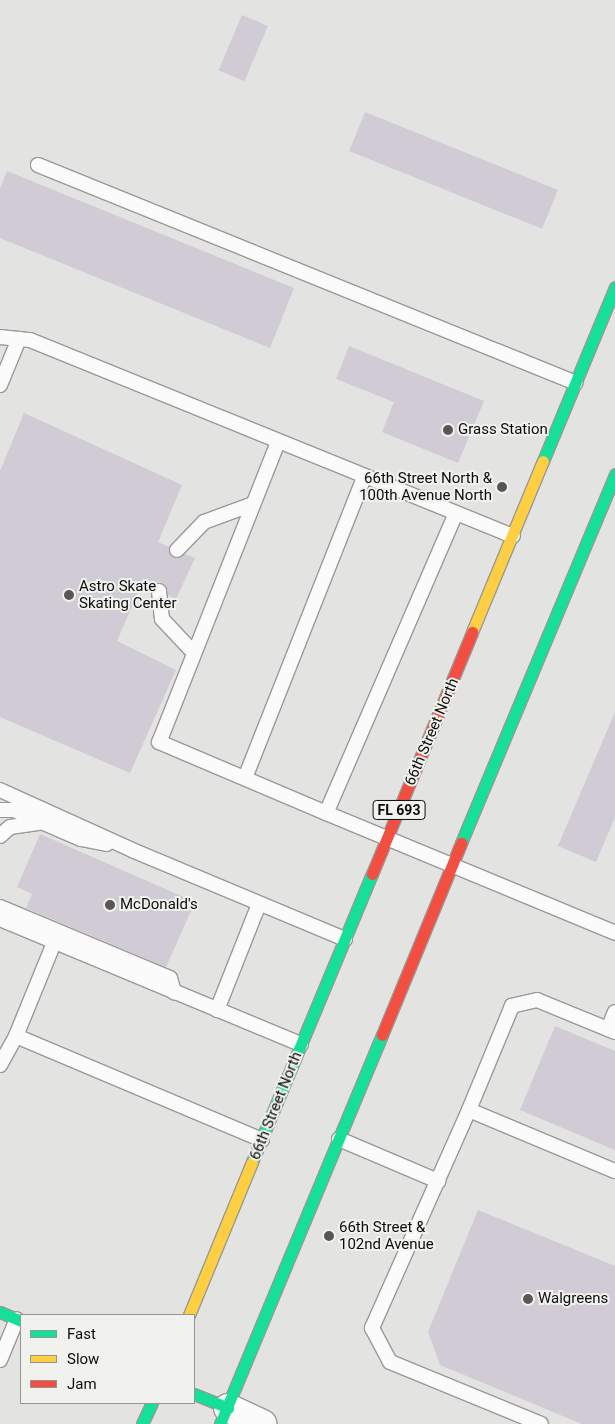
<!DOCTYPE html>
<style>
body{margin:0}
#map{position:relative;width:615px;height:1424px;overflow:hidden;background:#e3e3e2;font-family:Roboto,sans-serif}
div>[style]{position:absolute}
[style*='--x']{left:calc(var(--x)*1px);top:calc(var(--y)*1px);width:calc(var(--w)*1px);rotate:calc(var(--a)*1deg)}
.building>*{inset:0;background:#d0cbd5;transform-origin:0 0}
.roads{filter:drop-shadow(1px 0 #999998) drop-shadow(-1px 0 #999998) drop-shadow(0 1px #999998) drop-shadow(0 -1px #999998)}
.lane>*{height:14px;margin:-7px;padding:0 7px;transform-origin:7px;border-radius:7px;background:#fbfbfb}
.street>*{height:28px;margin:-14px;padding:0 14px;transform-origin:14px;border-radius:14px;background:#fbfbfb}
.fast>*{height:11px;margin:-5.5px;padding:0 5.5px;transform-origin:5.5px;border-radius:5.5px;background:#16e098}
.slow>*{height:11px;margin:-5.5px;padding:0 5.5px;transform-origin:5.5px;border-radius:5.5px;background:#ffcf43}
.jam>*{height:11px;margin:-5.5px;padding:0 5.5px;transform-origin:5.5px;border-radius:5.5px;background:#f24e42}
.dots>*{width:14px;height:14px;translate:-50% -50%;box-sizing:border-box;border:2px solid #f1f2ee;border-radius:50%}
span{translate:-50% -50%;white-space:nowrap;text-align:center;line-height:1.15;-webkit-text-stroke:4px #f1f2ee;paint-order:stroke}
.shield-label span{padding:1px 4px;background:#f1f2ee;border:1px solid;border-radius:4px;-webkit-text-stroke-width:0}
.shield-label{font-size:14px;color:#0c0d0b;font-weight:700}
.poi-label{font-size:15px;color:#0c0d0b}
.left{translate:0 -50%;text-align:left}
.right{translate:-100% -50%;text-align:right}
.street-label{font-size:15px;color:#0c0d0b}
.legend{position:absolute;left:20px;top:1314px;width:175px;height:90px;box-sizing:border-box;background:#f1f2ee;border:1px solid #959693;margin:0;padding:6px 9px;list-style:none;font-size:15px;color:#0c0d0b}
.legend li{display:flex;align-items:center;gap:10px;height:25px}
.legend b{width:25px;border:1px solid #959693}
</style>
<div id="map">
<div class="building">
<div style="left:242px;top:15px;width:28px;height:60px;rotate:23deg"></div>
<div style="left:365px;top:112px;width:208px;height:42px;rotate:22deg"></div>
<div style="clip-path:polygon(7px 171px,294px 288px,270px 348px,0 238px,0 189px)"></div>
<div style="clip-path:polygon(349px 346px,484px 401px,458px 463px,382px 432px,394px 402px,336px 379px)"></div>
<div style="clip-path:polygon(24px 413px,182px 485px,158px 542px,169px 547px,169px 553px,174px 558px,180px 558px,185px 554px,195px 558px,176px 599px,168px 595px,166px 586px,163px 583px,158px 582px,151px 587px,142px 583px,117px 641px,176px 670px,130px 773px,0 717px,0 471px)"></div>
<div style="clip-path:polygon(615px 712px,615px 817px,596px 862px,558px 846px)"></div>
<div style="clip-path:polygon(40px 834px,195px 902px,166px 967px,26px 908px,32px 894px,17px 887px)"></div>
<div style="clip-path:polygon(555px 1026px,615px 1051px,615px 1150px,520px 1110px)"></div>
<div style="clip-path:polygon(478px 1210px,615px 1266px,615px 1424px,582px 1424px,440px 1365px,428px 1332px)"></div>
</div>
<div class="roads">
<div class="lane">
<div style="--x:38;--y:165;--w:580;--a:22.06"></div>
<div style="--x:0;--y:337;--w:30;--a:6"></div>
<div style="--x:30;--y:340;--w:521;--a:22.09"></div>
<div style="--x:0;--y:385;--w:50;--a:-67.6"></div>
<div style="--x:278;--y:442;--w:323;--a:111.6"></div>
<div style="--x:159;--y:742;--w:181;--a:23"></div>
<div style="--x:456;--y:513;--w:327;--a:113.4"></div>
<div style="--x:326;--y:813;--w:313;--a:22.5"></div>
<div style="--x:177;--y:550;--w:39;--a:-46"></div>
<div style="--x:204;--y:522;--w:52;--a:-20.2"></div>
<div style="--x:159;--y:591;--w:28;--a:84"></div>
<div style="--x:162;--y:619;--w:47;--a:46.7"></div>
<div style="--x:245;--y:778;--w:324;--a:-68.4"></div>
<div style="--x:0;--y:790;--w:145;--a:24.4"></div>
<div style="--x:132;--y:850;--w:231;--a:22.7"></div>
<div style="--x:0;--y:810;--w:14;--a:0"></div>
<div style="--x:14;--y:810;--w:73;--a:23.4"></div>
<div style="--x:81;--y:839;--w:26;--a:11"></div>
<div style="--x:0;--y:836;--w:13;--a:-42"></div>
<div style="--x:10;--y:827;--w:30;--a:-8"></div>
<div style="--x:0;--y:907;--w:184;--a:22.7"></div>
<div style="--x:170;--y:978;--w:15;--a:74"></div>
<div style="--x:0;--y:919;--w:326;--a:22.6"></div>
<div style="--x:217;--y:1010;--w:114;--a:-68.4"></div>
<div style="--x:608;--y:1029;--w:18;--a:-68"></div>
<div style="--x:615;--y:1032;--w:84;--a:-157.7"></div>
<div style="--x:537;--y:1000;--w:26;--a:167"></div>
<div style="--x:512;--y:1006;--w:113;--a:112.5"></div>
<div style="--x:469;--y:1110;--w:158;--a:22.7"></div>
<div style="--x:16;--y:1036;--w:267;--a:22.9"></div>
<div style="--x:0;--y:1065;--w:33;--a:-61"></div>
<div style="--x:16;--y:1036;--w:100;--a:-67.8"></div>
<div style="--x:469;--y:1110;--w:239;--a:114"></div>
<div style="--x:372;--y:1328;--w:38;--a:62"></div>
<div style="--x:390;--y:1362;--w:163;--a:22.3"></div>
<div style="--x:339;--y:1139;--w:108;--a:23"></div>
<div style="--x:0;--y:1360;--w:44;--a:-67.5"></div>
</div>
<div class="street">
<div style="--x:228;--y:1408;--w:38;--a:25"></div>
</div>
<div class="fast">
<div style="--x:543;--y:461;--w:188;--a:-67.5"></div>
<div style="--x:461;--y:843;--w:400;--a:-67.3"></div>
<div style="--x:252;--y:1162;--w:312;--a:-67.4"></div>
<div style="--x:0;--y:1312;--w:23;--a:23"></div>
<div style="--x:194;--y:1394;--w:37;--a:22"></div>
<div style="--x:142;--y:1424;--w:23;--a:-65"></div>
<div style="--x:220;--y:1424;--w:421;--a:-67.4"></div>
</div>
<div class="slow">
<div style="--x:472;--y:632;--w:185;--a:-67.5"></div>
<div style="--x:189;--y:1315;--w:165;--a:-67.6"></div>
</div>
<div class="jam">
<div style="--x:372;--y:874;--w:262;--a:-67.5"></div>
<div style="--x:382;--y:1035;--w:208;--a:-67.6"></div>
</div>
</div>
<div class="dots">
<div style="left:448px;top:430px;background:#575856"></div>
<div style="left:502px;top:487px;background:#575856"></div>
<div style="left:69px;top:595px;background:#575856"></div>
<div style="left:110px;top:905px;background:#575856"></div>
<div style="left:329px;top:1236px;background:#575856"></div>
<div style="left:528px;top:1299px;background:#575856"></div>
</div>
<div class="shield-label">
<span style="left:399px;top:810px">FL 693</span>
</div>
<div class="poi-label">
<span class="left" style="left:458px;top:430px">Grass Station</span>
<span class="right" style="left:492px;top:487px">66th Street North &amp;<br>100th Avenue North</span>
<span class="left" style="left:79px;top:595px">Astro Skate<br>Skating Center</span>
<span class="left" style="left:120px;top:905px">McDonald's</span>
<span class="left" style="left:339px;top:1236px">66th Street &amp;<br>102nd Avenue</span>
<span class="left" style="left:538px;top:1299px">Walgreens</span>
</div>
<div class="street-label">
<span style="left:432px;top:732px;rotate:-67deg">66th Street North</span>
<span style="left:276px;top:1106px;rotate:-68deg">66th Street North</span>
</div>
<ul class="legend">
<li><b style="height:6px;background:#16e098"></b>Fast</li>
<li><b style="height:6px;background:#ffcf43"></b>Slow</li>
<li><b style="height:6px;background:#f24e42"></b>Jam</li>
</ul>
</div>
